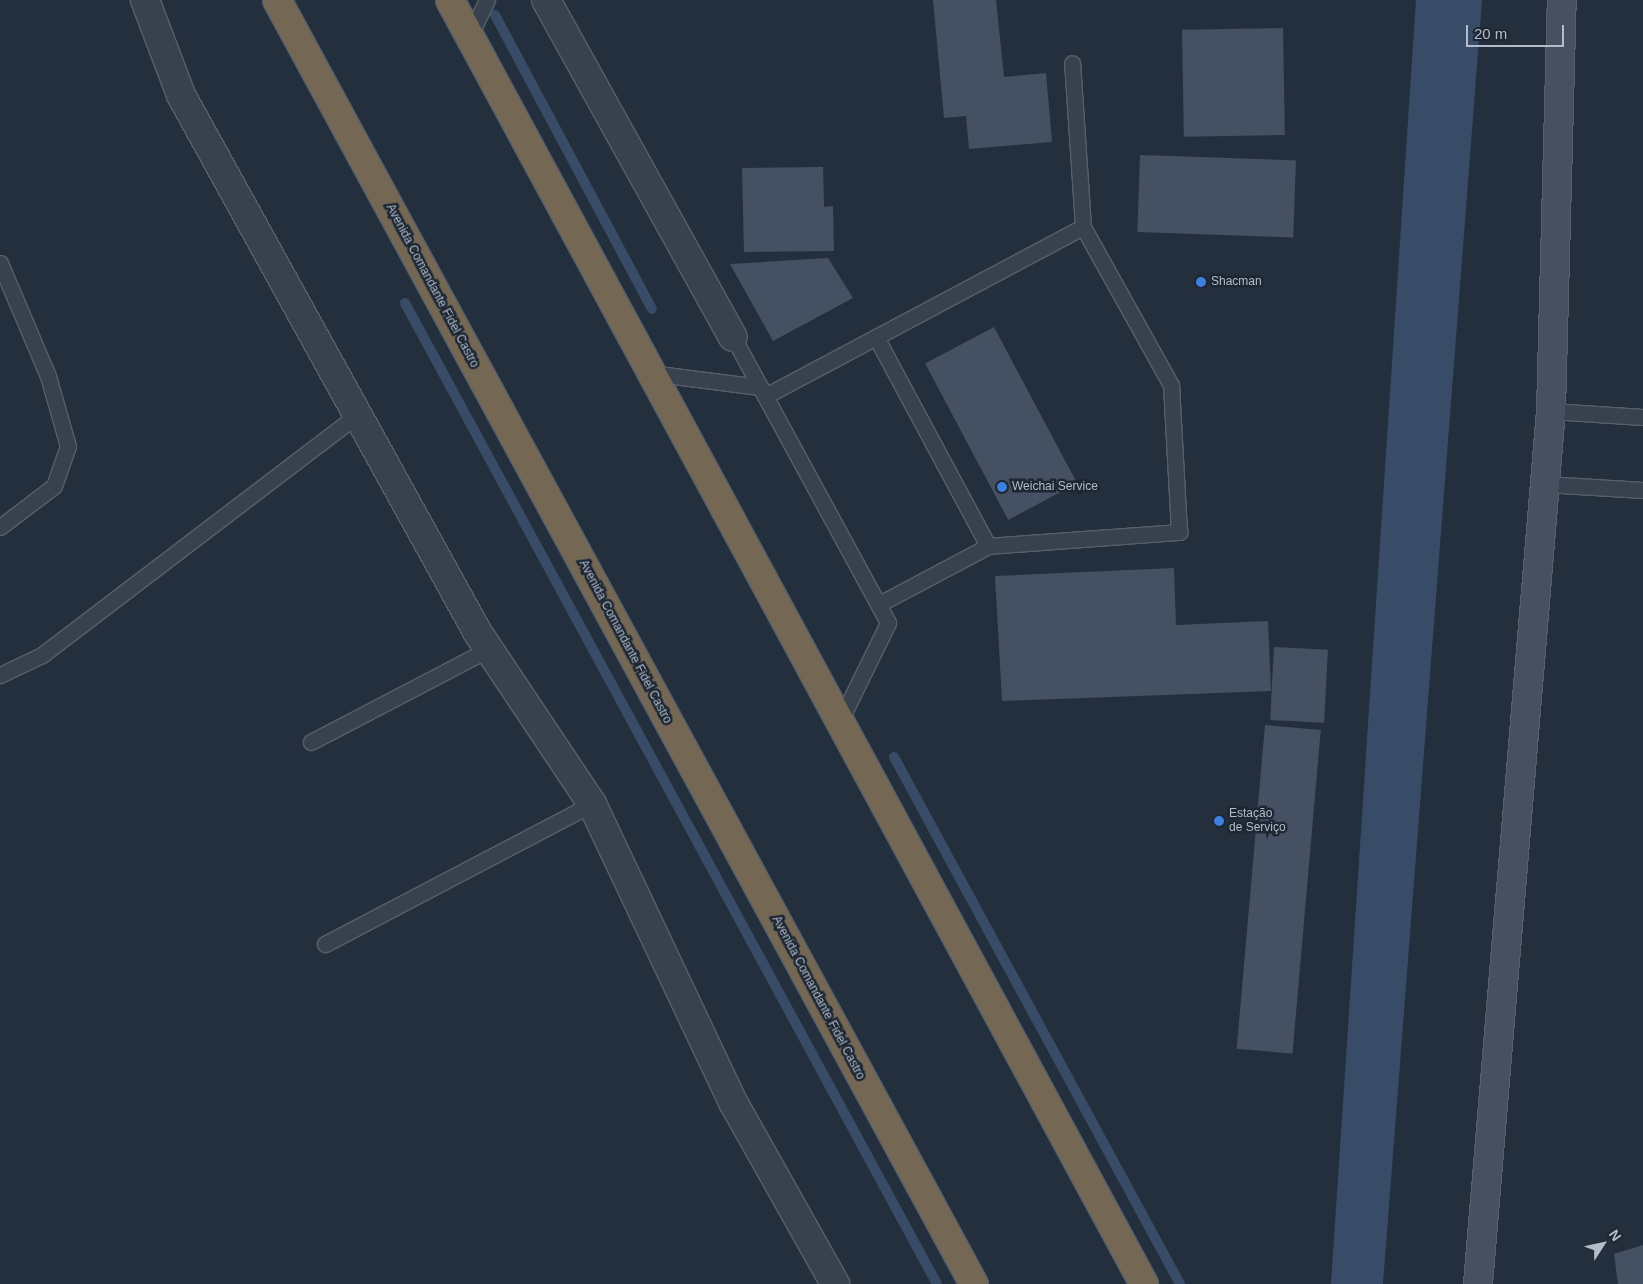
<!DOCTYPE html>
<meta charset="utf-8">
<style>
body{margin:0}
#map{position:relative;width:1643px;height:1284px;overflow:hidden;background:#242f3e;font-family:Helvetica,sans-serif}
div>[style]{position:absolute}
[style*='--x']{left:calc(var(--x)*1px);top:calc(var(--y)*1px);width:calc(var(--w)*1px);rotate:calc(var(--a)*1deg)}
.water>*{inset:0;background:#394c67}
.stream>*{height:10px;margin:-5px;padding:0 5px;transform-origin:5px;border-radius:5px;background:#394c67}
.building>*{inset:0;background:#455162;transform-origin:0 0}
.roads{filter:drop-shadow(1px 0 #565f6c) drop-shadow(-1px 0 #565f6c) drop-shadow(0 1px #565f6c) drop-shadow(0 -1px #565f6c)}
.lane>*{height:15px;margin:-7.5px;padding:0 7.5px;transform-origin:7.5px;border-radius:7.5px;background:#38414e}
.street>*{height:28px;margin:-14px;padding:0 14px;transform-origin:14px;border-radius:14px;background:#38414e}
.secondary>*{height:28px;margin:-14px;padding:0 14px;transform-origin:14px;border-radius:14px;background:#465061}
.highway>*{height:28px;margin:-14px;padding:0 14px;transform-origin:14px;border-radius:14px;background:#746855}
.dots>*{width:14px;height:14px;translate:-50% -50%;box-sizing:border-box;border:2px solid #1d2633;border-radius:50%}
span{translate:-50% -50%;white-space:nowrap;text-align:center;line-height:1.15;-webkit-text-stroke:5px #1d2633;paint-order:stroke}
.poi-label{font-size:12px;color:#b4bcc9}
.left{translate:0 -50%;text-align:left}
.street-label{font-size:12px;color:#b4bcc9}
.north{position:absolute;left:1578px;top:1219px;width:50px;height:50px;-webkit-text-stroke:4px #1d2633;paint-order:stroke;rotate:55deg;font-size:14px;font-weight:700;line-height:20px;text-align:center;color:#b4bcc9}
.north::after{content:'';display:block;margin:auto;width:18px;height:22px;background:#b4bcc9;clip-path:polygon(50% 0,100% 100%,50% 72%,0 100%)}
.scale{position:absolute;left:1466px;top:25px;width:98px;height:22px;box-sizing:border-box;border:2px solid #b4bcc9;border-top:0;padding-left:6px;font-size:15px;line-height:18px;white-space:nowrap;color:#b4bcc9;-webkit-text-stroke:4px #1d2633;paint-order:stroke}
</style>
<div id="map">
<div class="water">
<div style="clip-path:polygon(1416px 0,1482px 0,1383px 1284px,1331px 1284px)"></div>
</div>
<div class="stream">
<div style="--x:495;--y:15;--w:333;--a:61.9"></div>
<div style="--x:405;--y:303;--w:1116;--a:61.53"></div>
<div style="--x:894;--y:757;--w:600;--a:61.51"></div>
</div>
<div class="building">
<div style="clip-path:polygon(933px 0,996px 0,1004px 77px,1046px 73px,1052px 142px,969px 149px,966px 116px,944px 118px)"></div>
<div style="left:1283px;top:28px;width:107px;height:101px;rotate:89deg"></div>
<div style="left:1140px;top:155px;width:156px;height:77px;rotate:2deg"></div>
<div style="clip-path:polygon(823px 167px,824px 207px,833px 206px,834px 251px,744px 252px,742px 168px)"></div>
<div style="clip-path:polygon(828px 258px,853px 298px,773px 341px,730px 264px)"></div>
<div style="left:994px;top:327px;width:177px;height:78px;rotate:62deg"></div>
<div style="clip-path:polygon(1174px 568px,1176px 625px,1268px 621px,1271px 691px,1002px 701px,995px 576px)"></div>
<div style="left:1274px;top:647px;width:54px;height:73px;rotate:3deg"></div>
<div style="left:1265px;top:725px;width:56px;height:325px;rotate:5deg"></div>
<div style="clip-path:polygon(1643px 1245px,1643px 1284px,1618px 1284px,1614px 1254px)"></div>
</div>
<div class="roads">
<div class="lane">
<div style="--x:469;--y:37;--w:41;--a:-64.1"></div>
<div style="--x:0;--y:263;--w:123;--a:67"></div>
<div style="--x:48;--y:376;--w:73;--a:74.1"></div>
<div style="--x:68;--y:446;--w:42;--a:109.3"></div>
<div style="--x:54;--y:486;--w:68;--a:142.8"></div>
<div style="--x:733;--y:337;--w:325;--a:61.5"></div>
<div style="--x:888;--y:623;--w:111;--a:116.1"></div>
<div style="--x:876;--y:337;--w:237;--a:61.8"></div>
<div style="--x:650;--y:373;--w:111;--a:7.3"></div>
<div style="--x:765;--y:396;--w:360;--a:-28"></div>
<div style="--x:1551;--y:411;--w:92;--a:3.7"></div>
<div style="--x:1545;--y:484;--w:98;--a:3.5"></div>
<div style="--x:879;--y:604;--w:123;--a:-28"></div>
<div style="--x:988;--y:546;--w:192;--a:-4.2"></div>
<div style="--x:1179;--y:532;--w:147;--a:-93.1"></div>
<div style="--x:1171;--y:385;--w:181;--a:-119.1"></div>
<div style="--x:1083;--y:227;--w:164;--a:-93.8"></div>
<div style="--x:0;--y:675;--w:47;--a:-25.5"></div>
<div style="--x:42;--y:655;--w:396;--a:-37.3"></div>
<div style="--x:311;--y:742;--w:201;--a:-27.6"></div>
<div style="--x:325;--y:944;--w:301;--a:-27.7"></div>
</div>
<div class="street">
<div style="--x:145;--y:0;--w:102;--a:69.2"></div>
<div style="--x:181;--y:95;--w:615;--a:61.1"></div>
<div style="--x:478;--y:633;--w:206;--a:56.3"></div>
<div style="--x:592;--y:804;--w:330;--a:64.7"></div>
<div style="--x:733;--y:1102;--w:209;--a:60.7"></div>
<div style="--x:546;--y:0;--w:385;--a:61"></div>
</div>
<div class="secondary">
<div style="--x:1478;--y:1284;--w:876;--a:-85.22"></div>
<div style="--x:1551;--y:411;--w:411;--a:-88.5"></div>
</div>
<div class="highway">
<div style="--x:277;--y:0;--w:1461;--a:61.51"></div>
<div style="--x:450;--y:0;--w:1460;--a:61.61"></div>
</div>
</div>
<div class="dots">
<div style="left:1201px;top:282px;background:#3f7fe0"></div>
<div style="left:1002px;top:487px;background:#3f7fe0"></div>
<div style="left:1219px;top:821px;background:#3f7fe0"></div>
</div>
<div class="poi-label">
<span class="left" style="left:1211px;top:282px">Shacman</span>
<span class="left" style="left:1012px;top:487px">Weichai Service</span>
<span class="left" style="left:1229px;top:821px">Estação<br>de Serviço</span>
</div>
<div class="street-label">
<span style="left:432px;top:286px;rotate:62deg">Avenida Comandante Fidel Castro</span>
<span style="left:625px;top:642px;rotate:62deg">Avenida Comandante Fidel Castro</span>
<span style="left:818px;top:998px;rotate:62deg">Avenida Comandante Fidel Castro</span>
</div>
<div class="north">N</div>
<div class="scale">20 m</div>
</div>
